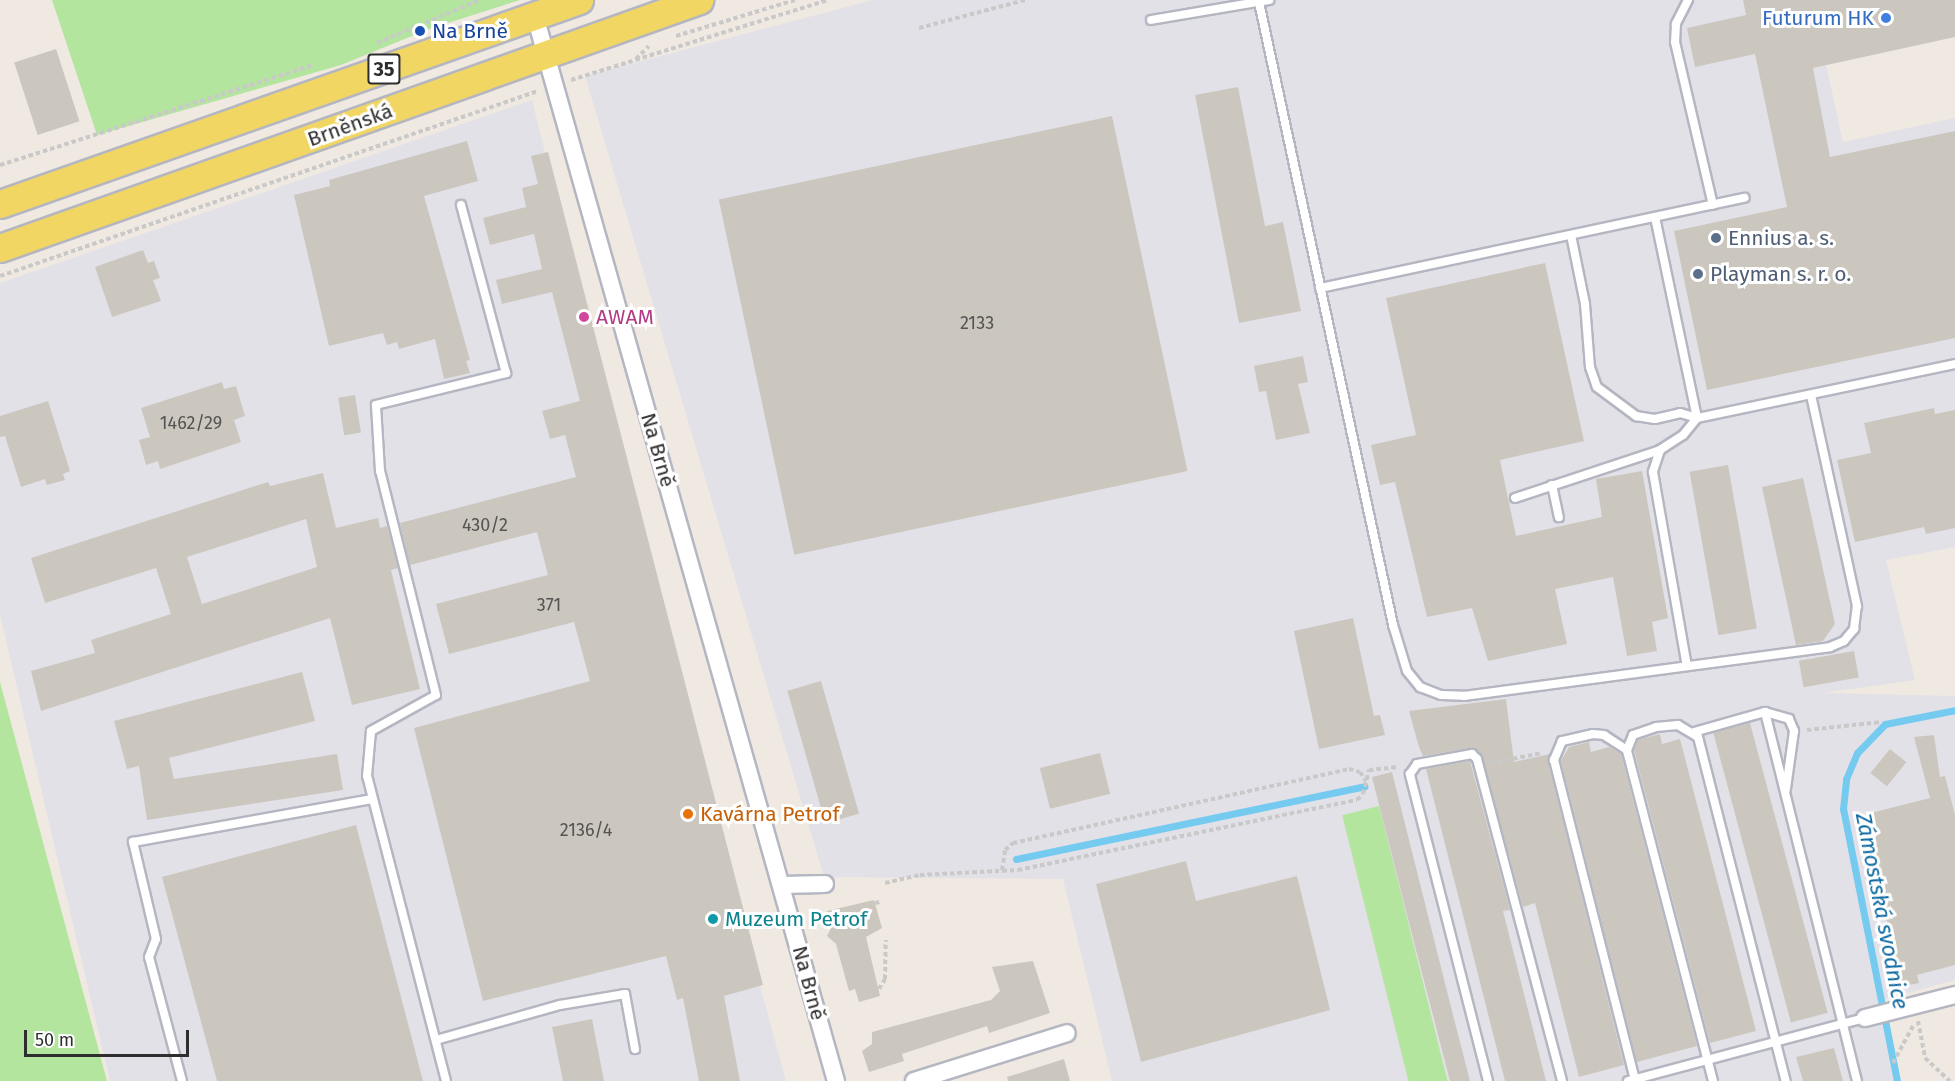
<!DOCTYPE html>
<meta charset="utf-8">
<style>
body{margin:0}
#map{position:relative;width:1955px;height:1081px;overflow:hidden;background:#efe9e1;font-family:"Fira Sans",sans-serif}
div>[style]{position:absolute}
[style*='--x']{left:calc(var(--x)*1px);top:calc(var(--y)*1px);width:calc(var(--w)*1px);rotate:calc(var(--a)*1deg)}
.industrial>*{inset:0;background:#e3e1e8}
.green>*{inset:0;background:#b3e59e;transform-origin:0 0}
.stream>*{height:7px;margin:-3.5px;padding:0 3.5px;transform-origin:3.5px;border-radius:3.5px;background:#75caf0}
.building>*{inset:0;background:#cbc7bf;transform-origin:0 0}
.path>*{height:4px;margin-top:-2px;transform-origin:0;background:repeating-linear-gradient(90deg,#c9c9c9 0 4.5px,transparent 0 7.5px)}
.roads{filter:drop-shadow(2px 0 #b4b6c1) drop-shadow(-2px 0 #b4b6c1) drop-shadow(0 2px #b4b6c1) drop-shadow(0 -2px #b4b6c1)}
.service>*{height:8px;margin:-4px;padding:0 4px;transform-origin:4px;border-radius:4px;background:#fff}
.minor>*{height:16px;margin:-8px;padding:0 8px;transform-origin:8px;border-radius:8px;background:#fff}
.primary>*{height:27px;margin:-13.5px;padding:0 13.5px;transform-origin:13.5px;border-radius:13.5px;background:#f2d663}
.dots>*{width:16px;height:16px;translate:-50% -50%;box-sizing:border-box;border:3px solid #fff;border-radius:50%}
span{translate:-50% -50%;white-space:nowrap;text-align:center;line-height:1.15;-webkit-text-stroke:6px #fff;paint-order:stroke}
.number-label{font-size:18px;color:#555452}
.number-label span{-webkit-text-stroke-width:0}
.shield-label span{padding:2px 4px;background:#fff;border:2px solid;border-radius:4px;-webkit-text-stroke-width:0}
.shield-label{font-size:20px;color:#2e2e2e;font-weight:700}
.shop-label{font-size:21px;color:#366cbe}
.right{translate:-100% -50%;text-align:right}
.transit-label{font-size:21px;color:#164399}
.left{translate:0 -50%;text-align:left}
.street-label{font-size:21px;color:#2e2e2e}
.service-label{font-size:21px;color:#4e5e75}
.hotel-label{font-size:21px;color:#b23c85}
.food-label{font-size:21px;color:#c56008}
.culture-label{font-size:21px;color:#0d838f}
.water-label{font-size:22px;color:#0d69a2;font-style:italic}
.scale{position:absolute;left:24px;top:1030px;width:165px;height:27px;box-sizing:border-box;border:3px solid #2e2e2e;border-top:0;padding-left:8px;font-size:18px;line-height:21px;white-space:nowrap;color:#2e2e2e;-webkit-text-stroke:4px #fff;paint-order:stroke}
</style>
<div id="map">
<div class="industrial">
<div style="clip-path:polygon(873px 0,1812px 0,1843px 142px,1955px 118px,1955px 547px,1886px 560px,1915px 680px,1823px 693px,1955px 696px,1955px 980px,1881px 1000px,1897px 1081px,1112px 1081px,1063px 879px,824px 877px,585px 76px)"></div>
<div style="clip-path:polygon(532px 100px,665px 637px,786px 1081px,110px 1081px,0 615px,0 283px)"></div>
</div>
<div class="green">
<div style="clip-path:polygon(52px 0,520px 0,429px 29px,341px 65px,97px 135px)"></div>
<div style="clip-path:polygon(0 682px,107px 1081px,0 1081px)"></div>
<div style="left:1379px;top:806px;width:284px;height:38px;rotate:76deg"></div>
</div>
<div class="stream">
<div style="--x:1016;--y:859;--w:356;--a:-11.8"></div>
<div style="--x:1897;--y:1081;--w:277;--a:-101.2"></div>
<div style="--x:1843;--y:809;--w:30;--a:-84"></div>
<div style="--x:1846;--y:779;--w:28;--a:-67"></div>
<div style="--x:1857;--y:753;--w:40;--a:-46"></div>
<div style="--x:1885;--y:724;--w:71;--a:-11.3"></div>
</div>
<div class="building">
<div style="clip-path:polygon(1743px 0,1955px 0,1955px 37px,1813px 68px,1830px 157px,1955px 131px,1955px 338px,1707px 390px,1674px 231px,1787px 207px,1755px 54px,1695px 67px,1687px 28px,1746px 15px)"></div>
<div style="left:56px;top:49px;width:76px;height:44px;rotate:72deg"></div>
<div style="clip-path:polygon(1238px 87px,1265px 226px,1283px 222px,1301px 311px,1239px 323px,1195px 95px)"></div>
<div style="left:1112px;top:116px;width:363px;height:402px;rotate:78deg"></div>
<div style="clip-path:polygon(467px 141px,478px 181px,424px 196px,470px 360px,466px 361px,470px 373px,444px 379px,435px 339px,399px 349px,397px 342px,387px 345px,383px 333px,329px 346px,294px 195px,330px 186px,329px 180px)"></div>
<div style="clip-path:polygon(548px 152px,763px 985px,724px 996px,740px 1081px,699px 1081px,683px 998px,677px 1000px,666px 956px,483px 1001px,414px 728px,590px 681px,574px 622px,449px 654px,436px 604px,548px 575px,537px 532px,410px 565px,400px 523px,576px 477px,565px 435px,550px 439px,542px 411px,580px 401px,552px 292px,502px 304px,496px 280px,542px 269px,534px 234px,490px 245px,483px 218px,526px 207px,522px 188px,538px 184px,531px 156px)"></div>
<div style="clip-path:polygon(143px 250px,148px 263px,154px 261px,160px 278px,153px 280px,161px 301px,112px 317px,95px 267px)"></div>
<div style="clip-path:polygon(1545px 263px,1584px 441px,1500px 460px,1516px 536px,1602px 517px,1596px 479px,1642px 471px,1668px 618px,1652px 622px,1657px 651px,1627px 656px,1613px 577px,1555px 589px,1567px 644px,1488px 661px,1472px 608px,1427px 617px,1395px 482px,1380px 485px,1371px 445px,1416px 435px,1386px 298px)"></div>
<div style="clip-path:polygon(1303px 356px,1308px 382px,1298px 384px,1310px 433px,1276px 440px,1266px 391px,1259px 392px,1254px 366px)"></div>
<div style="clip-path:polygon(222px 382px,224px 389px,236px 386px,245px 416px,234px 420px,241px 442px,160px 469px,158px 461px,146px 465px,139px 440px,150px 437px,141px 408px)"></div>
<div style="left:355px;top:395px;width:38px;height:17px;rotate:81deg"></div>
<div style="clip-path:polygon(48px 401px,70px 471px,63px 474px,65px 480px,47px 485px,45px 479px,21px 487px,5px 436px,0 437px,0 416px)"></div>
<div style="clip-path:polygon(1934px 408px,1935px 414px,1955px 410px,1955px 528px,1926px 534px,1924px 527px,1855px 542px,1837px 460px,1871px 453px,1864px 423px)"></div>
<div style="left:1728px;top:465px;width:166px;height:39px;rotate:80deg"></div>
<div style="clip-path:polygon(evenodd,323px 473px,336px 528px,378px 518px,380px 528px,387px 526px,398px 568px,391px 570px,420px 689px,352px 705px,330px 618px,41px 711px,31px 671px,95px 653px,91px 640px,171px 614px,156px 568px,45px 603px,31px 558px,268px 482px,270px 486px,323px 473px,306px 519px,317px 567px,202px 604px,187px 557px,306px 519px)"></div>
<div style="clip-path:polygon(1803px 478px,1835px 624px,1823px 641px,1796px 645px,1762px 487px)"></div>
<div style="clip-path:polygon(1353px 618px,1374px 716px,1380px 715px,1385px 735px,1319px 749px,1294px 631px)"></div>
<div style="left:1854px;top:651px;width:27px;height:56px;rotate:80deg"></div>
<div style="clip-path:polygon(302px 672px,315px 721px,169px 758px,174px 779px,337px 754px,343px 790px,147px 820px,139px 766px,127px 769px,114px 721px)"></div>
<div style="left:821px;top:681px;width:138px;height:35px;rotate:74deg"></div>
<div style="clip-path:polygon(1506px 699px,1514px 762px,1550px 754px,1548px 762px,1624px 1065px,1579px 1077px,1535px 903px,1523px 907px,1482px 755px,1471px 748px,1423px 756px,1419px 747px,1409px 711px)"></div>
<div style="left:1750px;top:723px;width:300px;height:38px;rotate:75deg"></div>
<div style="clip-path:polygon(1660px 734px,1662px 744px,1680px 739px,1756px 1031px,1710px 1043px,1634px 750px,1638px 740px)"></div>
<div style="clip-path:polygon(1934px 735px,1940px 777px,1945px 776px,1955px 815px,1955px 965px,1917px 975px,1919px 983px,1899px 987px,1867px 814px,1930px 798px,1914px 737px)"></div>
<div style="clip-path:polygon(1589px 742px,1591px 752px,1609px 747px,1621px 754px,1697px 1046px,1637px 1062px,1561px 761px,1569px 747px)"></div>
<div style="left:1890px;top:749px;width:21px;height:31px;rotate:39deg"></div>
<div style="left:1100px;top:753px;width:42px;height:62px;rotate:76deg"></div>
<div style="clip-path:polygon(1470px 761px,1510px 910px,1503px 911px,1546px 1081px,1505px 1081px,1426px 769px)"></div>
<div style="clip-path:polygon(1392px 772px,1451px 1007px,1470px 1081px,1450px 1081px,1409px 923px,1372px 777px)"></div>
<div style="clip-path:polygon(356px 825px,423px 1081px,217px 1081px,162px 877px)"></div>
<div style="clip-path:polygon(1186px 861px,1196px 901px,1297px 876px,1330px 1010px,1141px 1062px,1096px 884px)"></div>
<div style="clip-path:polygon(874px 900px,882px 928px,866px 937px,880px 996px,859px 1002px,855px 989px,849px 991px,836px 944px,827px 936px,831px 928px,827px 911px)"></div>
<div style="clip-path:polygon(1033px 961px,1050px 1013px,989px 1033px,987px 1026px,902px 1054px,904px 1061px,869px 1072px,862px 1051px,872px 1044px,872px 1032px,991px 1000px,1000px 991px,992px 967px)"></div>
<div style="clip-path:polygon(592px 1019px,604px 1081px,563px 1081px,552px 1027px)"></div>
<div style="clip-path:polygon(1834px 1048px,1843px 1081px,1803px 1081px,1796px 1057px)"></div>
<div style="clip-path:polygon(1064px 1059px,1070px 1081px,1008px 1081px,1007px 1077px)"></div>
</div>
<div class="path">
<div style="--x:919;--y:28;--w:110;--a:-14.8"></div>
<div style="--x:676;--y:36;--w:124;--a:-16.8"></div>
<div style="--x:377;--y:43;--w:112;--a:-22.7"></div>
<div style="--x:636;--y:59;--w:18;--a:-45"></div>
<div style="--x:571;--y:80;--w:269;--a:-17.3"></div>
<div style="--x:0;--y:165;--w:330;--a:-17.7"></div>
<div style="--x:0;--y:276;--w:569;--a:-18.98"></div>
<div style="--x:1807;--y:730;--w:75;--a:-6.1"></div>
<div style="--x:1491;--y:763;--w:52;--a:-11.1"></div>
<div style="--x:1002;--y:870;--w:20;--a:-81"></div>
<div style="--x:1005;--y:850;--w:11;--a:-41"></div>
<div style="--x:1013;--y:843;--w:344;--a:-12.4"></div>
<div style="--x:1349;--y:769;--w:11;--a:15"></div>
<div style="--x:1360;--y:772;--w:11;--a:56"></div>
<div style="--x:885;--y:883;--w:36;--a:-13"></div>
<div style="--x:920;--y:875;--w:98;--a:-2.9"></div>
<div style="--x:1018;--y:870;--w:346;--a:-11.7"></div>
<div style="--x:1357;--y:800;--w:8;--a:-45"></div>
<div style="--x:1363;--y:794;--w:25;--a:-76"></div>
<div style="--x:1369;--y:770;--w:29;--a:-6"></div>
<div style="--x:875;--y:903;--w:5;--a:-11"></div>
<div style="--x:879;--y:989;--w:12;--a:-59"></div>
<div style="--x:885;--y:979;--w:39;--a:-89"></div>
<div style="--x:1918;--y:1021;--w:38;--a:79"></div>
<div style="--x:1925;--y:1058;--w:34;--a:43"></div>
<div style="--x:1893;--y:1063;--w:42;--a:-61.6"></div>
</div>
<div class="roads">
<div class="service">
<div style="--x:1688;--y:0;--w:27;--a:117"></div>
<div style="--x:1676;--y:24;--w:18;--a:93"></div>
<div style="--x:1675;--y:42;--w:167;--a:76.9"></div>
<div style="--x:1259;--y:2;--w:637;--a:77.86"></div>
<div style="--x:1393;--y:625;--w:48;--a:73.1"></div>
<div style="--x:1407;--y:671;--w:21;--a:51"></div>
<div style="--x:1420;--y:687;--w:22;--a:21"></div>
<div style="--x:1441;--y:695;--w:23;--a:2"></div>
<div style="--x:1464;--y:696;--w:369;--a:-7.6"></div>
<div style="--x:1830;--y:647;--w:15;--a:-23"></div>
<div style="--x:1844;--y:641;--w:16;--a:-50"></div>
<div style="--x:1854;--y:629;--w:23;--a:-83"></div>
<div style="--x:1857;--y:606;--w:216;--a:-102.3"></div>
<div style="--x:1151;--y:20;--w:120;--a:-9.6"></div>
<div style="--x:1655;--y:217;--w:205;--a:78.2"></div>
<div style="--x:1697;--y:418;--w:264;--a:-11.8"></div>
<div style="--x:1571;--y:235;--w:70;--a:78.5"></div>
<div style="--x:1585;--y:304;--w:63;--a:85.5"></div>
<div style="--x:1590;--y:367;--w:21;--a:71"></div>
<div style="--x:1597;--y:387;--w:49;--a:36.6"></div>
<div style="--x:1636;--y:416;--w:19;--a:9"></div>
<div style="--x:1655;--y:419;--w:26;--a:-13"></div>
<div style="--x:1680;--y:413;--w:18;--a:16"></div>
<div style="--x:1697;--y:418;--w:22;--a:129"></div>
<div style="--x:1683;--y:435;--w:27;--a:147"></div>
<div style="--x:1660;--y:450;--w:23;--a:108"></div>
<div style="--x:1653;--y:472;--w:197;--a:80.1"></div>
<div style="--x:1320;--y:288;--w:434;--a:-12"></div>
<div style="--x:1552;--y:485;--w:33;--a:78"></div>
<div style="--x:1515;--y:498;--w:153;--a:-18.3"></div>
<div style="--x:1765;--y:712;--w:380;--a:76"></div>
<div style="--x:1694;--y:732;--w:74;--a:-15.7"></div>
<div style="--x:1765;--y:712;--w:25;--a:16"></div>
<div style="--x:1789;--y:719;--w:13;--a:67"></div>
<div style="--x:1794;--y:731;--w:59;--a:97.9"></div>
<div style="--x:1627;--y:750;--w:27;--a:-147"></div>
<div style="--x:1604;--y:735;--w:11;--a:-175"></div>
<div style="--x:1593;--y:734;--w:32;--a:167"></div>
<div style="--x:1562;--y:741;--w:21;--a:113"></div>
<div style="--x:1554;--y:760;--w:331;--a:75.8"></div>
<div style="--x:436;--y:1040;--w:129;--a:-15.8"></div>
<div style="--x:560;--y:1005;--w:66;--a:-9.6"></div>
<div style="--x:625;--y:994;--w:56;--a:79.7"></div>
<div style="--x:182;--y:1081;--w:128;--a:-104.9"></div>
<div style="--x:149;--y:957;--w:19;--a:-69"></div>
<div style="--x:156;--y:939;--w:100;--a:-103.3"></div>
<div style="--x:133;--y:842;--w:243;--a:-10.2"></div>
<div style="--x:446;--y:1081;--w:315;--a:-104.5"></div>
<div style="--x:367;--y:776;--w:45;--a:-84.9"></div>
<div style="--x:371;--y:731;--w:74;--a:-29"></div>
<div style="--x:436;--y:695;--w:231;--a:-104"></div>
<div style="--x:380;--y:471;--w:66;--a:-93.5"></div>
<div style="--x:376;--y:405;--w:134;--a:-13.8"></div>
<div style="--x:506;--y:373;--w:174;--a:-105"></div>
<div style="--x:1488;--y:1081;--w:317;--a:-104.3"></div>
<div style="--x:1410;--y:774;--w:12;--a:-55"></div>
<div style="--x:1417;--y:764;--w:56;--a:-10.3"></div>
<div style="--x:1472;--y:754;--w:7;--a:45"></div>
<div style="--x:1477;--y:759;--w:333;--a:75.2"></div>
<div style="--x:1628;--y:1081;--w:245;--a:-14.9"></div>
<div style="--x:1713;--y:1081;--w:342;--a:-104.6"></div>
<div style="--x:1627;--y:750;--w:16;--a:-68"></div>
<div style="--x:1633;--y:735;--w:24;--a:-19"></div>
<div style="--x:1656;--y:727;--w:22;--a:-5"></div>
<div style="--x:1678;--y:725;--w:23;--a:31"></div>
<div style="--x:1698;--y:737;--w:355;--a:75.7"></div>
</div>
<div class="minor">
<div style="--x:535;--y:16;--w:1107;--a:74.22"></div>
<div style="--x:782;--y:885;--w:43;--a:-1.3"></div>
<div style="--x:1865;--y:1018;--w:93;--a:-14.3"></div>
<div style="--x:914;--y:1081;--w:160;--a:-17.4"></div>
</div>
<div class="primary">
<div style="--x:0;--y:204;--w:614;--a:-19.41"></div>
<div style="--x:0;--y:248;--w:742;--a:-19.53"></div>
</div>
</div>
<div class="dots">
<div style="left:1886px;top:18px;background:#3f7fe0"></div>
<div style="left:420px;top:31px;background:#1a4fb4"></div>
<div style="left:1716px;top:238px;background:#5c6f8a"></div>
<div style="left:1698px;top:274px;background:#5c6f8a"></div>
<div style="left:584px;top:317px;background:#d1479c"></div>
<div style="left:688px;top:814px;background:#e8710a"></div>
<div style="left:713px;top:919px;background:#0f9aa8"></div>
</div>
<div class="number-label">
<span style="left:977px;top:323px">2133</span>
<span style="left:191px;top:423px">1462/29</span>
<span style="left:485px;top:525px">430/2</span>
<span style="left:549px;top:605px">371</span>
<span style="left:586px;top:830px">2136/4</span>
</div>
<div class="shield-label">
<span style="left:384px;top:69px">35</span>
</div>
<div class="shop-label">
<span class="right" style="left:1874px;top:18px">Futurum HK</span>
</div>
<div class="transit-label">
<span class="left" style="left:432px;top:31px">Na Brně</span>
</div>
<div class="street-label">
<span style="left:350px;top:125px;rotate:-20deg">Brněnská</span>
<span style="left:658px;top:450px;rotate:74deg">Na Brně</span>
<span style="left:809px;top:983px;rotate:75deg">Na Brně</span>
</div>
<div class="service-label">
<span class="left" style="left:1728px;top:238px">Ennius a. s.</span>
<span class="left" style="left:1710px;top:274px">Playman s. r. o.</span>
</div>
<div class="hotel-label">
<span class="left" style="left:596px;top:317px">AWAM</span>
</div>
<div class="food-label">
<span class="left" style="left:700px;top:814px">Kavárna Petrof</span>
</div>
<div class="culture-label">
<span class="left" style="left:725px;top:919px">Muzeum Petrof</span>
</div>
<div class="water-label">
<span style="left:1882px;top:911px;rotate:79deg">Zámostská svodnice</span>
</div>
<div class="scale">50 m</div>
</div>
